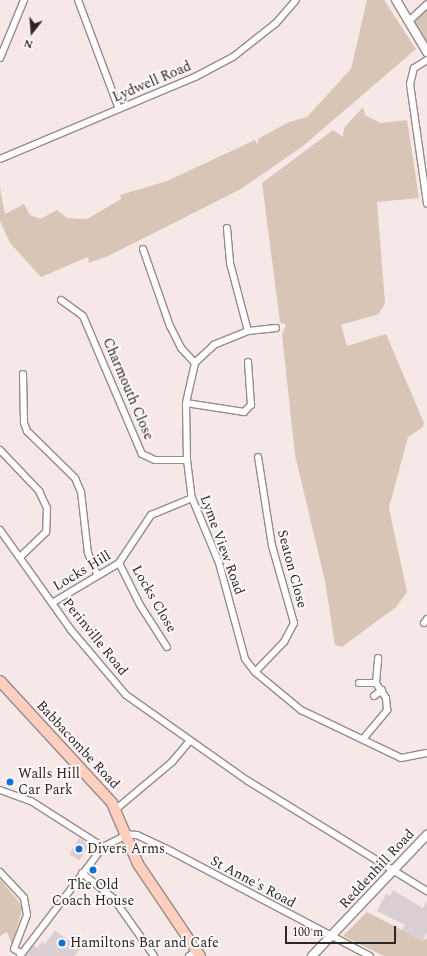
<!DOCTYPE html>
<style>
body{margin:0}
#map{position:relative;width:427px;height:956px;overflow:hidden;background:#f7e8e8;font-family:Spectral,serif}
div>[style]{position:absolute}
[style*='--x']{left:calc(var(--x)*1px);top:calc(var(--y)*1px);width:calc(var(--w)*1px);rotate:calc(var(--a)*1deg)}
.green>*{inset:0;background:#d8c5b5}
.building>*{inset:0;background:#dbced3;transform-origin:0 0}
.roads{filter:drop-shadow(1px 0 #988a8b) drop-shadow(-1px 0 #988a8b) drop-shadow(0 1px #988a8b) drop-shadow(0 -1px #988a8b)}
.minor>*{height:6px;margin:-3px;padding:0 3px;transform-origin:3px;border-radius:3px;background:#fff}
.tertiary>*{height:8px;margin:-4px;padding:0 4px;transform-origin:4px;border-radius:4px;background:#fff}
.primary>*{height:10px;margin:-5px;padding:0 5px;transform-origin:5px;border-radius:5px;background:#fecfbe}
.dots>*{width:11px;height:11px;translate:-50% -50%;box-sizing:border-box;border:2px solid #fef8f8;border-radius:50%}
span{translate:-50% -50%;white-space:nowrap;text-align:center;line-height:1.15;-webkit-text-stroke:4px #fef8f8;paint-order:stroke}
.street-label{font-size:14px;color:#2c2727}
.poi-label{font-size:14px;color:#2c2727}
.left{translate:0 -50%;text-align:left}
.north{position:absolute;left:12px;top:12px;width:40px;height:40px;-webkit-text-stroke:3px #fef8f8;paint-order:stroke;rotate:197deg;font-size:11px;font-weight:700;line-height:16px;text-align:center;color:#2c2727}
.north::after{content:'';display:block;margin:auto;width:14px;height:18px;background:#2c2727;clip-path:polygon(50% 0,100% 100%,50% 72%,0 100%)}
.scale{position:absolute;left:285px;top:926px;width:111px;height:18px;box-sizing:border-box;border:2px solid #2c2727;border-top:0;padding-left:5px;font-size:12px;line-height:14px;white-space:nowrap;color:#2c2727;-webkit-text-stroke:3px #fef8f8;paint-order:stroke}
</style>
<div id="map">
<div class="green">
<div style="clip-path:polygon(367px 0,384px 0,416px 49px,303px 146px,241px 189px,108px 256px,89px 263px,88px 257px,41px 277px,10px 243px,0 221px,0 188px,5px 214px,24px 204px,30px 215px,40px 219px,57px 210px,67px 218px,87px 219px,121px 199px,120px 195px,167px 181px,255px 140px,258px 145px,258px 139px,289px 122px,307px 117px,351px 69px)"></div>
<div style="clip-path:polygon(427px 7px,427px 43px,411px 18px)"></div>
<div style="clip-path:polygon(363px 107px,365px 115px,380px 123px,407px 120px,419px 198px,377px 202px,385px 303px,379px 314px,341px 325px,347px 346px,386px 334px,424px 423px,422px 428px,408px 437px,389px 508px,407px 592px,396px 607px,342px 647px,335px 645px,325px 581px,295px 455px,282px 334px,286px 325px,280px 322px,262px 183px,333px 130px,343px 137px,344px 128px)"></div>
<div style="clip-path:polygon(0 879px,23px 907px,12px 945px,7px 932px,0 936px)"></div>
<div style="clip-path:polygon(367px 912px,423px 941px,427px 938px,427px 956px,384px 956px,343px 936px)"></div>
</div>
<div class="building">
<div style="left:79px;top:838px;width:12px;height:19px;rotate:31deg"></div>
<div style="clip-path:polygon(393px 890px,423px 908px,427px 900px,427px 932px,423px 941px,402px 930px,405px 925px,377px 911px,386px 894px,390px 896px)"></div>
<div style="clip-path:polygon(55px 930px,80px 949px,74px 956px,26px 956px,34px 945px,37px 948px,42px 942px,45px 944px)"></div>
</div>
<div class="roads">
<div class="minor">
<div style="--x:78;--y:0;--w:116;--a:69.4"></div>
<div style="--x:409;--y:21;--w:25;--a:-43"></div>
<div style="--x:0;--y:58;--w:63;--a:-67.5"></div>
<div style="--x:427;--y:60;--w:15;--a:148"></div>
<div style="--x:414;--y:68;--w:16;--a:104"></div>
<div style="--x:410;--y:84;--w:121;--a:81.9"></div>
<div style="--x:0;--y:159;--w:212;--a:-22.8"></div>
<div style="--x:195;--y:77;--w:43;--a:-27.8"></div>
<div style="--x:233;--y:57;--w:55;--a:-38.3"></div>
<div style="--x:276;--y:23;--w:30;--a:-49"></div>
<div style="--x:227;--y:228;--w:35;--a:85"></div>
<div style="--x:230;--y:263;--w:70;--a:75.2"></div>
<div style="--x:143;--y:249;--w:82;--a:70.7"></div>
<div style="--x:170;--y:326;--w:25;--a:63"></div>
<div style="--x:181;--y:348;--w:21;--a:47"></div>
<div style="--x:61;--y:300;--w:27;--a:36"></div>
<div style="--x:83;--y:316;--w:150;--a:66.9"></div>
<div style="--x:142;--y:454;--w:14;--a:25"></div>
<div style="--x:155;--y:460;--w:32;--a:0"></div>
<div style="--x:276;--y:328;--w:28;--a:174"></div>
<div style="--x:248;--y:331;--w:37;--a:158"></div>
<div style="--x:214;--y:345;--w:26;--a:137"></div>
<div style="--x:195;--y:363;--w:41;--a:102.7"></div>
<div style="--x:186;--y:403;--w:57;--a:89"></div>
<div style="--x:187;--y:460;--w:38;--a:83"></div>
<div style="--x:192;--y:498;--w:70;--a:67.4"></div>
<div style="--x:219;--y:563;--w:99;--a:74.8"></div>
<div style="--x:245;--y:659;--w:16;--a:52"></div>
<div style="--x:255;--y:672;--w:60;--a:39.6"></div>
<div style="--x:301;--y:710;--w:111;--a:25.6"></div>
<div style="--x:401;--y:758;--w:26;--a:-11"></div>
<div style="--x:23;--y:374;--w:49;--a:88.8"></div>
<div style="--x:24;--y:423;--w:9;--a:69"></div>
<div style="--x:27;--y:431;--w:67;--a:44.4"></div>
<div style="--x:75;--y:478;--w:15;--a:67"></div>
<div style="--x:81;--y:492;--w:61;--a:83.5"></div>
<div style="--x:88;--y:553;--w:23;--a:67"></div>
<div style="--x:186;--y:403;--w:59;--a:8.8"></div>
<div style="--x:244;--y:412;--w:10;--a:-45"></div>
<div style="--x:251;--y:405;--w:43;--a:-94"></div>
<div style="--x:0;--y:450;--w:57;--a:46.4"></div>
<div style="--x:39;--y:491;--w:19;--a:65"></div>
<div style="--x:47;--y:508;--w:24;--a:92"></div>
<div style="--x:46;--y:532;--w:36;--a:136"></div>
<div style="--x:0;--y:530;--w:123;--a:54.6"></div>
<div style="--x:71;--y:630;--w:85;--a:49.8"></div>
<div style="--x:126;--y:695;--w:149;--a:35.2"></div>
<div style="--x:248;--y:781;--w:210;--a:31.6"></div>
<div style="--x:119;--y:563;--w:47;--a:63.4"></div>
<div style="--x:140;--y:605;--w:50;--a:57.3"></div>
<div style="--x:52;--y:603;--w:78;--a:-30.8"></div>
<div style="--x:119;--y:563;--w:58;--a:-56.3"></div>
<div style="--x:151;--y:515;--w:44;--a:-22.5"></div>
<div style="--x:424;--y:623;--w:5;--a:-53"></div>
<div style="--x:255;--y:672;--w:42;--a:-46"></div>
<div style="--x:284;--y:642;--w:21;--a:-62"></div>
<div style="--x:294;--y:623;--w:80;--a:-105.9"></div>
<div style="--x:272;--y:546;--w:90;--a:-98.9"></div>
<div style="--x:359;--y:683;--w:17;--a:0"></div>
<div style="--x:374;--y:696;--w:10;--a:-37"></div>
<div style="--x:363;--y:739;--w:38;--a:-50"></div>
<div style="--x:387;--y:710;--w:12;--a:-95"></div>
<div style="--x:386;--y:698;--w:18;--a:-124"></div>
<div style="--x:376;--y:683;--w:25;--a:-85"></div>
<div style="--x:0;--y:790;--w:33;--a:20"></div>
<div style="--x:31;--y:801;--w:85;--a:32.6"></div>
<div style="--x:115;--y:810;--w:75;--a:-40.1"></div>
<div style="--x:172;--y:762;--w:26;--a:-50"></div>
<div style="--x:123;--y:834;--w:14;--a:4"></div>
<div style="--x:137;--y:835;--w:33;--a:25"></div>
<div style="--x:167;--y:849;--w:229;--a:27.8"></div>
<div style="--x:0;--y:872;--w:35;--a:47"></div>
<div style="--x:24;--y:898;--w:17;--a:80"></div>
<div style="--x:27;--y:915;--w:36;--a:111"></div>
<div style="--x:14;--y:949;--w:8;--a:30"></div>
<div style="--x:82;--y:873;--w:41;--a:39.1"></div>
<div style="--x:114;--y:899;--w:70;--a:54.9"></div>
<div style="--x:20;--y:956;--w:137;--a:-52.7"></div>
<div style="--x:103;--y:847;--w:25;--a:-27"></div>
<div style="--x:189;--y:956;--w:9;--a:-32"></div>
</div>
<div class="tertiary">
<div style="--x:396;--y:0;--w:61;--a:59.2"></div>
<div style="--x:312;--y:956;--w:167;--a:-46.5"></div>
</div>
<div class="primary">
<div style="--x:0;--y:681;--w:166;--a:47.4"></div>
<div style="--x:112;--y:803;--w:66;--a:66.9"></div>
<div style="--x:138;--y:864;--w:111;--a:56"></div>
</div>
</div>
<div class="dots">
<div style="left:10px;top:782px;background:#126fd8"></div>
<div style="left:79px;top:849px;background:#126fd8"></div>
<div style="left:93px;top:870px;background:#126fd8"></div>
<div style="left:62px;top:943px;background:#126fd8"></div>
</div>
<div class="street-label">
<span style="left:152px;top:82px;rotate:-23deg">Lydwell Road</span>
<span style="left:128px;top:389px;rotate:67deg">Charmouth Close</span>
<span style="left:222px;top:545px;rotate:70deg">Lyme View Road</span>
<span style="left:292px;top:569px;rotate:75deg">Seaton Close</span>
<span style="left:82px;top:571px;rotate:-31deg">Locks Hill</span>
<span style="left:154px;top:599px;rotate:60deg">Locks Close</span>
<span style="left:95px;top:637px;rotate:51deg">Perinville Road</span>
<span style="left:78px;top:745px;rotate:47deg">Babbacombe Road</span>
<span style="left:377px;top:869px;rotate:-47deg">Reddenhill Road</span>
<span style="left:253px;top:882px;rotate:28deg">St Anne's Road</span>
</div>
<div class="poi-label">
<span class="left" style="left:18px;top:782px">Walls Hill<br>Car Park</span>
<span class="left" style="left:87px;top:849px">Divers Arms</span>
<span style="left:93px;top:893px">The Old<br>Coach House</span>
<span class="left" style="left:70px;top:943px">Hamiltons Bar and Cafe</span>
</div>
<div class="north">N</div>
<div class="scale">100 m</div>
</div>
